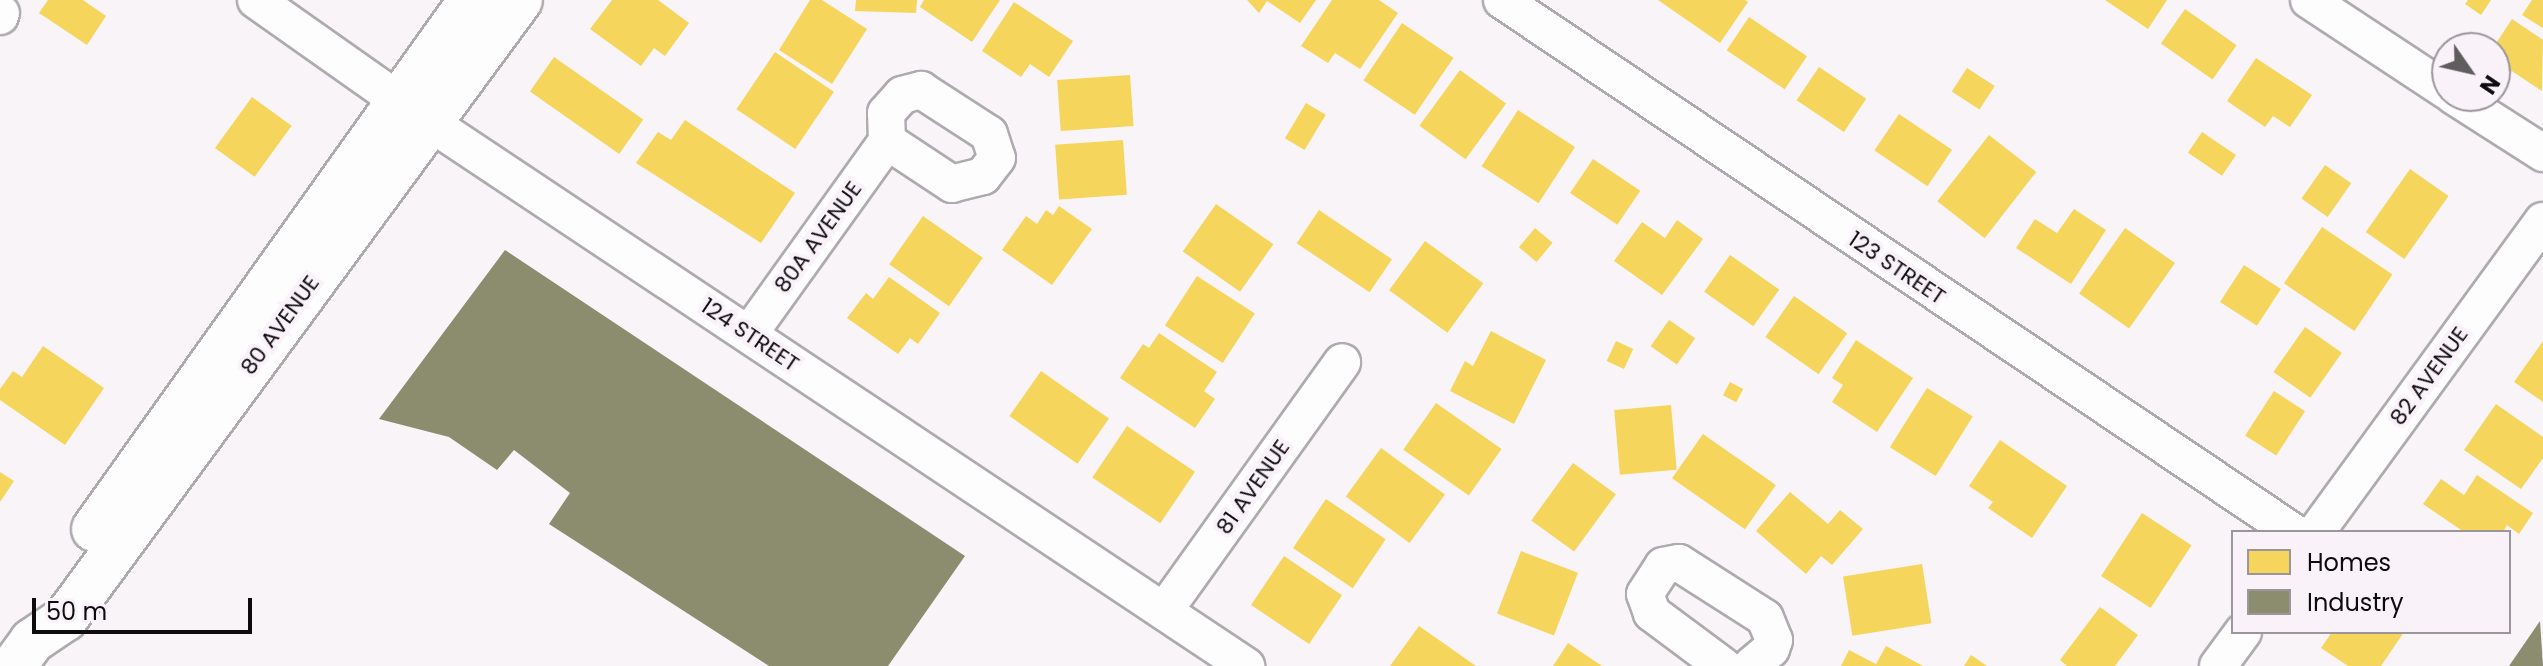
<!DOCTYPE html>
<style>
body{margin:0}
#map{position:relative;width:2543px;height:666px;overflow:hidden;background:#f8f4f8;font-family:Poppins,sans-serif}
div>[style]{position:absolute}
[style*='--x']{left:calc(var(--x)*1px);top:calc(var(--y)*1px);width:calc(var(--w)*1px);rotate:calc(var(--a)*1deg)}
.homes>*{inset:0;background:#f6d55c;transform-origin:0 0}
.industry>*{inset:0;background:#8c8c6e}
.roads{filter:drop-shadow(2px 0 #aeabae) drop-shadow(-2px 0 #aeabae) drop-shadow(0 2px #aeabae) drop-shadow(0 -2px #aeabae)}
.minor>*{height:36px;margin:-18px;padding:0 18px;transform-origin:18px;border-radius:18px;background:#fefdfe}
.major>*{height:44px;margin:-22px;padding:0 22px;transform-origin:22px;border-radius:22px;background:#fefdfe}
span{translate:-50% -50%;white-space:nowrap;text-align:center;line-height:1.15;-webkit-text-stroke:8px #faf2f9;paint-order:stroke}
.street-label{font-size:22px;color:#0e0b0d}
.legend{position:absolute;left:2231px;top:530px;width:280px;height:104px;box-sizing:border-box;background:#faf2f9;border:2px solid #9c969b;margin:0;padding:10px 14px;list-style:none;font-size:24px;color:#0e0b0d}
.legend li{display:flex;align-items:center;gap:16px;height:40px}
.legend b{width:40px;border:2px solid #9c969b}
.north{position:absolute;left:2431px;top:32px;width:80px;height:80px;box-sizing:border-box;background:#faf2f9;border:2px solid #9c969b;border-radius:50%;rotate:124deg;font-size:22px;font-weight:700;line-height:32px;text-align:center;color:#0e0b0d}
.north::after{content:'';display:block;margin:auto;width:28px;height:36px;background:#605d5f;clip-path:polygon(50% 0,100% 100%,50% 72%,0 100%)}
.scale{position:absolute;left:32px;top:598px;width:220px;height:36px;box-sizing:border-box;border:4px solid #0e0b0d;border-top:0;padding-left:10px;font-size:24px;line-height:28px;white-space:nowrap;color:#0e0b0d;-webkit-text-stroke:6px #faf2f9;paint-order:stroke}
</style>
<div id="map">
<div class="homes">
<div style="clip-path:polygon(48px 0,83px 0,106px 16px,87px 45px,39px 13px)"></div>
<div style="clip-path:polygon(612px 0,658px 0,689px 23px,665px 56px,654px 48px,641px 66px,590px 29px)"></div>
<div style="clip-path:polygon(810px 0,822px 0,867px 29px,832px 84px,779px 50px)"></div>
<div style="clip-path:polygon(856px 0,917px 0,916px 13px,855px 11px)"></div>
<div style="clip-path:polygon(924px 0,1000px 0,972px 42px,920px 7px)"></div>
<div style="clip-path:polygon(1247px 0,1316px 0,1300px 23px,1267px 1px,1259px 13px)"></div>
<div style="clip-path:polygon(1332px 0,1379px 0,1398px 13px,1360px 69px,1335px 53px,1328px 63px,1301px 46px)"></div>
<div style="clip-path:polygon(1658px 0,1745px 0,1748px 2px,1720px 43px)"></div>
<div style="clip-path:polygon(2105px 0,2167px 0,2148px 29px)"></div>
<div style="clip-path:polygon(2468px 0,2491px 0,2481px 15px,2465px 4px)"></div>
<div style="clip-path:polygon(2532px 0,2543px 0,2543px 28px,2522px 15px)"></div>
<div style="clip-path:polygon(1014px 2px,1073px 41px,1049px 77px,1030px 64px,1021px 77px,982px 51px)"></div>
<div style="left:2185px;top:9px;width:63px;height:42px;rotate:35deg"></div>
<div style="left:1749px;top:17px;width:70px;height:40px;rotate:34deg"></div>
<div style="clip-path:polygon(2512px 19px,2543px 40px,2542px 91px,2495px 60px,2493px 48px)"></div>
<div style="left:1402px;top:23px;width:62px;height:69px;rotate:34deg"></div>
<div style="left:775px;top:52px;width:71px;height:69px;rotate:34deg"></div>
<div style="left:554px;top:57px;width:109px;height:42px;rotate:35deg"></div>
<div style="clip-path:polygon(2256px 58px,2312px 95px,2290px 127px,2273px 116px,2265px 127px,2227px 101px)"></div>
<div style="left:1819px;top:67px;width:57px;height:40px;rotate:34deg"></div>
<div style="left:1967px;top:68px;width:33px;height:28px;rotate:33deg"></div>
<div style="left:1460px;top:70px;width:57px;height:69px;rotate:36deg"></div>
<div style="left:1130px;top:75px;width:51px;height:73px;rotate:86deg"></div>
<div style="left:252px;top:97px;width:49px;height:63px;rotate:36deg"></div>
<div style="left:1306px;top:103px;width:23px;height:41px;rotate:31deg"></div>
<div style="left:1518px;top:110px;width:68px;height:67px;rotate:33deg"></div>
<div style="left:1899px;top:114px;width:64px;height:44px;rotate:34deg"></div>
<div style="clip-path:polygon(685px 120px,795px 193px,761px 243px,636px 163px,658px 132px,671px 140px)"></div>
<div style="left:2202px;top:132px;width:41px;height:25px;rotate:34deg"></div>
<div style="left:1989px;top:135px;width:60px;height:84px;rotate:38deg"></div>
<div style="left:1123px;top:140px;width:55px;height:68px;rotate:86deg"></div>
<div style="left:1593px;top:159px;width:57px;height:41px;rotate:34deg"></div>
<div style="left:2325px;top:165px;width:32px;height:41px;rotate:35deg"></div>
<div style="left:2410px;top:169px;width:47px;height:77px;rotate:35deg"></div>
<div style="left:1216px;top:204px;width:70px;height:58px;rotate:35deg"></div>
<div style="clip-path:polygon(1059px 206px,1092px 229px,1052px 285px,1002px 250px,1026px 216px,1037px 224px,1046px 210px,1053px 215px)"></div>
<div style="clip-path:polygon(2074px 209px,2106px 230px,2071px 284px,2016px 248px,2035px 219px,2057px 233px)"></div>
<div style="left:1319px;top:210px;width:88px;height:40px;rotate:34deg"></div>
<div style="left:923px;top:216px;width:73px;height:59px;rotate:35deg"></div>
<div style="clip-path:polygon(1677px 220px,1703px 239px,1662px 295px,1614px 261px,1642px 222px,1665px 238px)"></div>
<div style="left:2322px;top:227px;width:85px;height:68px;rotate:34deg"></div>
<div style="left:1535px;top:228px;width:23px;height:25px;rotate:40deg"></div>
<div style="left:2125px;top:228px;width:61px;height:80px;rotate:35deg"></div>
<div style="left:1425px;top:241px;width:72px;height:61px;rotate:36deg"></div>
<div style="left:1730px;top:255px;width:60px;height:45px;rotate:35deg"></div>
<div style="left:2244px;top:265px;width:44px;height:44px;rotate:33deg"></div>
<div style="left:1197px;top:276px;width:69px;height:59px;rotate:33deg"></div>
<div style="clip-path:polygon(889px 277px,940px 313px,918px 344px,910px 338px,898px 354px,847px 318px,866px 293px,873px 299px)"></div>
<div style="left:1794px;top:296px;width:65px;height:50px;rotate:35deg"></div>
<div style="left:1669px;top:320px;width:32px;height:32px;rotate:35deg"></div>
<div style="left:2305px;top:327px;width:45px;height:55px;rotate:35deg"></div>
<div style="clip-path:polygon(1491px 331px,1546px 360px,1514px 424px,1450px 391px,1465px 361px,1473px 366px)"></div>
<div style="clip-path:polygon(1159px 333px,1217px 372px,1204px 391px,1215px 399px,1195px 428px,1120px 378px,1143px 344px,1149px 348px)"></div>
<div style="clip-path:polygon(1856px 340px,1913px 378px,1877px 432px,1832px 402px,1843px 385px,1832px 378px)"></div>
<div style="left:1616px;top:341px;width:19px;height:22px;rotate:25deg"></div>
<div style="clip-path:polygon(2543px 341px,2543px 402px,2514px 382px)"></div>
<div style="clip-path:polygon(43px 346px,104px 388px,65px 445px,0 400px,0 389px,13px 371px,22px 377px)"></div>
<div style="left:1041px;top:371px;width:83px;height:55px;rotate:35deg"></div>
<div style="left:1730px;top:382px;width:15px;height:15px;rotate:28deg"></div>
<div style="left:1927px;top:388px;width:54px;height:70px;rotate:32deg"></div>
<div style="left:2274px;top:391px;width:37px;height:53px;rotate:33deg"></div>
<div style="left:1436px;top:403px;width:80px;height:57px;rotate:35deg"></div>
<div style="clip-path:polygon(2496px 404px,2543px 437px,2543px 458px,2521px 489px,2464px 450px)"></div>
<div style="left:1671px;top:405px;width:65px;height:57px;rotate:85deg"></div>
<div style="left:1127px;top:426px;width:82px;height:62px;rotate:34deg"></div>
<div style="left:1703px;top:434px;width:89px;height:54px;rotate:35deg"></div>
<div style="clip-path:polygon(2000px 440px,2067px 486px,2032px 538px,1988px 508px,1993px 502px,1969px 486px)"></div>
<div style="left:1381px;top:448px;width:79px;height:60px;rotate:36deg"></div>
<div style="left:1573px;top:463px;width:53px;height:71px;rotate:36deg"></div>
<div style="clip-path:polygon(0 472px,14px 481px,0 502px)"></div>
<div style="clip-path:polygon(2477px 475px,2533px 513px,2519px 534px,2507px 525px,2503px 532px,2464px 532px,2423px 504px,2441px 479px,2464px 495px)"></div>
<div style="clip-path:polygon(1790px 492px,1828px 524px,1840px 510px,1863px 529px,1832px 565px,1821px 556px,1806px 574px,1756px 531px)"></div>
<div style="left:1326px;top:499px;width:72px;height:59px;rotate:34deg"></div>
<div style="left:2142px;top:513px;width:59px;height:75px;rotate:33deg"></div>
<div style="left:1521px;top:551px;width:61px;height:67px;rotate:21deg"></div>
<div style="left:1284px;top:556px;width:70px;height:59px;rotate:34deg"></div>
<div style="left:1922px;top:564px;width:60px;height:80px;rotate:81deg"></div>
<div style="clip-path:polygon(2100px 607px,2138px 635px,2115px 666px,2067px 666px,2060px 660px)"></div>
<div style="clip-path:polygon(1419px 626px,1476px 666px,1390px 666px)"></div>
<div style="clip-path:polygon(2332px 632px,2404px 632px,2381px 666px,2348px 666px,2321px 648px)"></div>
<div style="clip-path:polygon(1568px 643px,1602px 666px,1553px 666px)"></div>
<div style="clip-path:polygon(1886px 646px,1923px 666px,1841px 666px,1849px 650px,1876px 664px)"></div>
<div style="clip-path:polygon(1971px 655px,1987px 666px,1964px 666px)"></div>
</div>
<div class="industry">
<div style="clip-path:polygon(505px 250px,965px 556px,888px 666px,769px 666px,549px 524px,570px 493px,514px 450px,497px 470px,449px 437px,379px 419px)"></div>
<div style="clip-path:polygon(2540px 621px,2543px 666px,2509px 666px)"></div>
</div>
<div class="roads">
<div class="minor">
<div style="--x:256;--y:0;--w:212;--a:35.2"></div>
<div style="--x:429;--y:122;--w:982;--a:33.66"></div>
<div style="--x:1502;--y:0;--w:953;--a:33.92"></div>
<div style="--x:2309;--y:0;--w:165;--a:33.4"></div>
<div style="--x:0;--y:16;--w:3;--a:-72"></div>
<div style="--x:921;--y:90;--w:81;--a:32.9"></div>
<div style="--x:989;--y:134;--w:25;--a:72"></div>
<div style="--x:997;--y:158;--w:23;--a:128"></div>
<div style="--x:983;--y:176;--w:32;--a:166"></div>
<div style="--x:952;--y:184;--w:78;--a:-146.5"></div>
<div style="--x:887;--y:141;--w:28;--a:-92"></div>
<div style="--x:886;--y:113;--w:24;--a:-48"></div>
<div style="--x:902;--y:95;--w:20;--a:-15"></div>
<div style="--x:2454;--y:96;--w:106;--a:32.6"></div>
<div style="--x:749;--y:334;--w:237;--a:-54.4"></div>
<div style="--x:2316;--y:532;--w:385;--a:-53.9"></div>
<div style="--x:1164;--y:611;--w:306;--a:-54.4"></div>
<div style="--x:1723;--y:666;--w:89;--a:-143.3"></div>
<div style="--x:1652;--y:613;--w:20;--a:-110"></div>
<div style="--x:1645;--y:594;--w:33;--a:-57"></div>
<div style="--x:1663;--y:566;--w:16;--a:-11"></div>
<div style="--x:1679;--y:563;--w:102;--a:32.6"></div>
<div style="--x:1765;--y:618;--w:24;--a:68"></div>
<div style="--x:1774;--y:640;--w:9;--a:108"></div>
<div style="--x:1771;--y:649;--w:26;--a:140"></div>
<div style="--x:2218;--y:666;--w:42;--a:-53.7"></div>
</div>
<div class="major">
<div style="--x:94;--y:529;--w:650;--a:-54.52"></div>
<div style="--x:14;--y:666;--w:31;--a:-54"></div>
<div style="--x:32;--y:641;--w:40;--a:-34"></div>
<div style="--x:65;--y:619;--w:768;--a:-53.68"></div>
</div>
</div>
<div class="street-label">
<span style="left:818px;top:237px;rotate:-54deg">80A AVENUE</span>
<span style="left:1897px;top:268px;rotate:34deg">123 STREET</span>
<span style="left:280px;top:325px;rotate:-54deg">80 AVENUE</span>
<span style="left:750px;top:335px;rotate:34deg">124 STREET</span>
<span style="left:2429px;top:376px;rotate:-54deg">82 AVENUE</span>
<span style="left:1253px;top:487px;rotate:-55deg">81 AVENUE</span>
</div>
<ul class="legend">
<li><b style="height:22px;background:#f6d55c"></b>Homes</li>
<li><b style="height:22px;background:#8c8c6e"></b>Industry</li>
</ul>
<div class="north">N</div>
<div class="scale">50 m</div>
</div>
